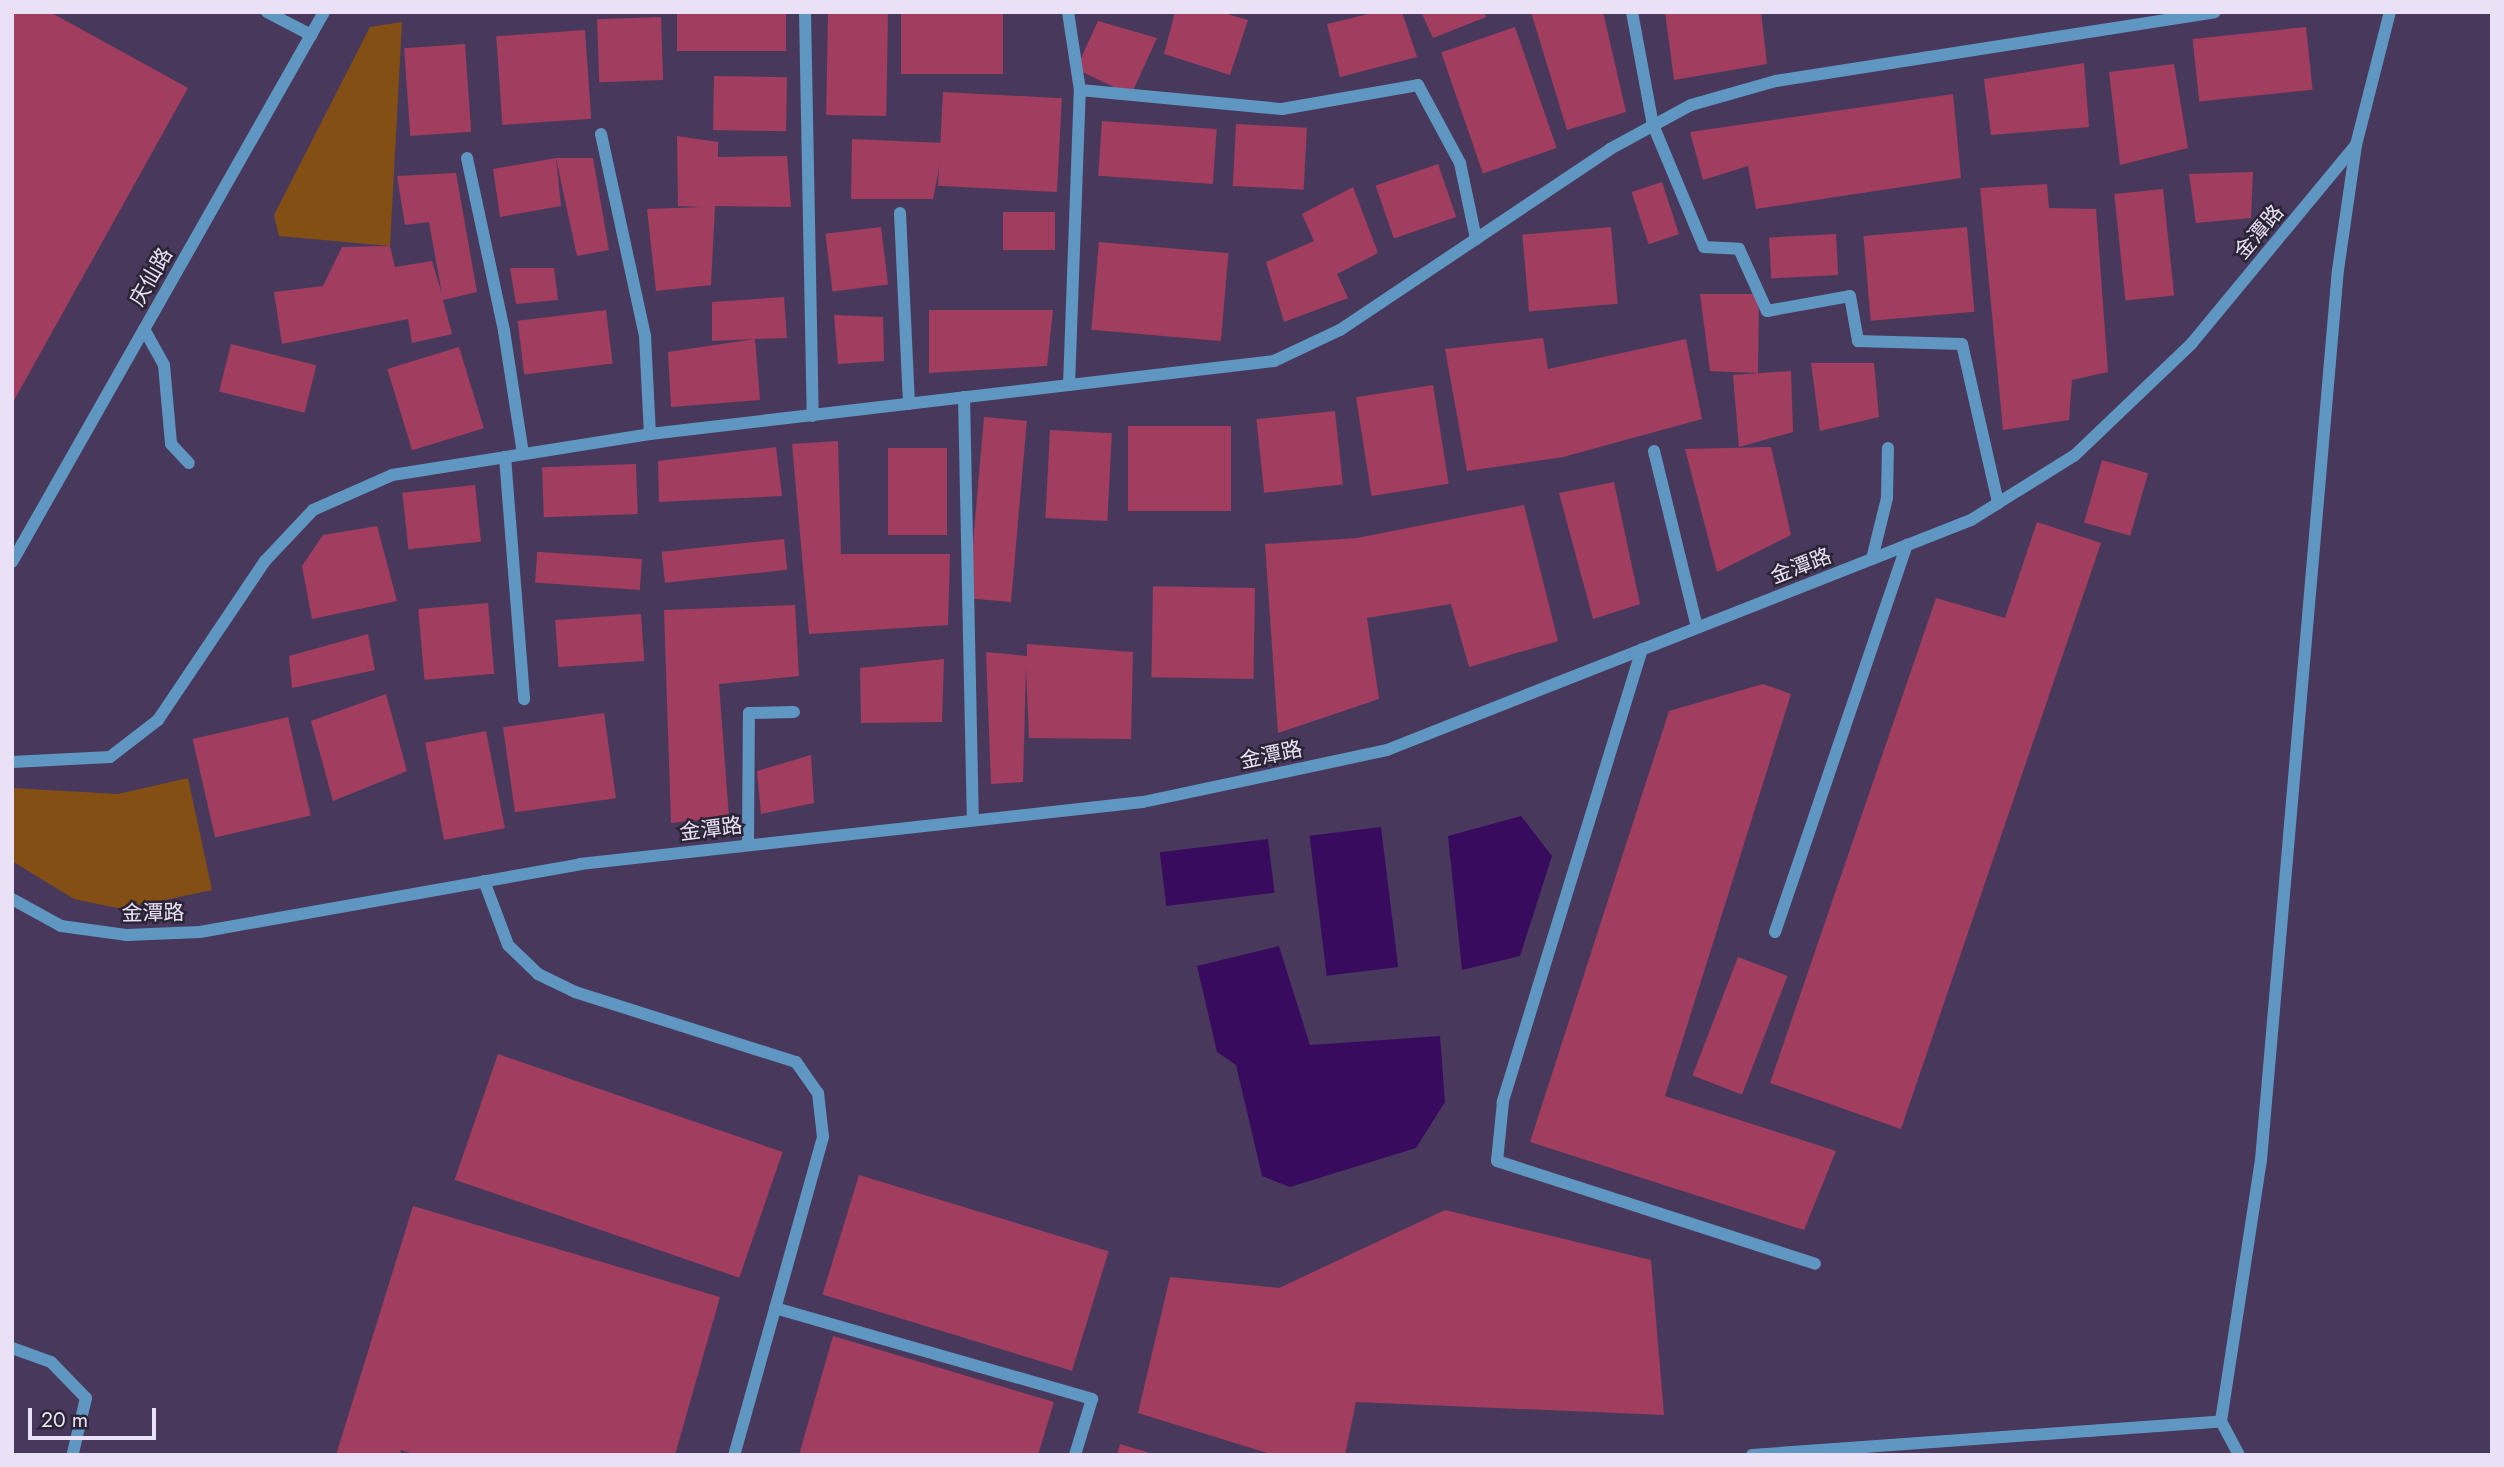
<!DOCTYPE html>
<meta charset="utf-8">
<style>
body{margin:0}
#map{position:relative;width:2504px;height:1467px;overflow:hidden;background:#48395c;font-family:Jost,"Noto Sans SC",sans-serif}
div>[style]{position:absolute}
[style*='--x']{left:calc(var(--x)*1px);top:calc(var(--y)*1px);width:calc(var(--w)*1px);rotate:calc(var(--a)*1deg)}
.green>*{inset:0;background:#844f15}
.water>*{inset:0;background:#390b5f;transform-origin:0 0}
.building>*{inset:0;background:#a13d5e;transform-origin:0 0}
.minor>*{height:12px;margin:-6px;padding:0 6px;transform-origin:6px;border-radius:6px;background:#5f97c2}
span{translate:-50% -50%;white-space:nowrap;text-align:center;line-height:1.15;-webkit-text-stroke:5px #2b2434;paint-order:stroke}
.street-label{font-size:21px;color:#eae1f7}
.frame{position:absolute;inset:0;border:14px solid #eae1f7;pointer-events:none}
.scale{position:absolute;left:28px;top:1408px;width:128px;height:32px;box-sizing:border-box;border:4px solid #eae1f7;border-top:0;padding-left:9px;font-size:21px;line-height:24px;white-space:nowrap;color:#eae1f7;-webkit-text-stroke:5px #2b2434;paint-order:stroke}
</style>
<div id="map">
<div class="green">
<div style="clip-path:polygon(402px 22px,390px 246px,279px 236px,274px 215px,370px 27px)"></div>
<div style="clip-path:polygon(188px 778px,212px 890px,122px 909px,74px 899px,12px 861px,12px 788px,118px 794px)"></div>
</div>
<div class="water">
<div style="clip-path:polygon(1521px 816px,1552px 856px,1520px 956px,1462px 970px,1448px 836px)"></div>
<div style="left:1381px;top:827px;width:141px;height:72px;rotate:83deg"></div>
<div style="left:1268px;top:839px;width:54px;height:109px;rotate:83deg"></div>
<div style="clip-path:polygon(1279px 946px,1310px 1045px,1440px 1036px,1445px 1102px,1416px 1148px,1290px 1187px,1262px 1176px,1236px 1065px,1217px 1052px,1197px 966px)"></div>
</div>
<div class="building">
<div style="clip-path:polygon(12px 12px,50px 12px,188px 88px,12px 404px)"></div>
<div style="left:677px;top:12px;width:109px;height:39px"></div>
<div style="left:828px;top:12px;width:60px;height:103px;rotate:1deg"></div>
<div style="left:901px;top:12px;width:102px;height:62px"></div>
<div style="clip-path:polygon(1175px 12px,1220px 12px,1248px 20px,1230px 75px,1164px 54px)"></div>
<div style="clip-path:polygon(1376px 12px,1402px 12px,1417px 57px,1340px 77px,1327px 24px)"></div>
<div style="clip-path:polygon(1421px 12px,1484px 12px,1486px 17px,1433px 38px)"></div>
<div style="clip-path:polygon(1531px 12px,1603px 12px,1626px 112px,1567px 130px)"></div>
<div style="clip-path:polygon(1665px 12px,1761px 12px,1767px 64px,1674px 80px)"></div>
<div style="left:661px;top:17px;width:63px;height:64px;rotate:88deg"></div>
<div style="clip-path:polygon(1098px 21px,1157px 38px,1131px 95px,1076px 69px)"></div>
<div style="left:1515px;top:27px;width:128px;height:78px;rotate:71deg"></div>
<div style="left:2306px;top:27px;width:63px;height:114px;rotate:84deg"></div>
<div style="left:585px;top:30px;width:89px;height:89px;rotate:86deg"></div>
<div style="left:465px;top:44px;width:88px;height:61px;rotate:86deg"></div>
<div style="clip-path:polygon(2084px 63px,2089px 127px,1991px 135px,1984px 79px)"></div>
<div style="clip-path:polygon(2174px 64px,2188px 148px,2120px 165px,2109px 72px)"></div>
<div style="left:714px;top:76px;width:73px;height:54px;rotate:1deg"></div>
<div style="left:943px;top:92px;width:119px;height:94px;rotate:3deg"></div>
<div style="clip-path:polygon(1953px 94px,1961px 178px,1756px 209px,1748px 166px,1703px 180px,1690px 132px)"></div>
<div style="left:1102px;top:121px;width:115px;height:55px;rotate:4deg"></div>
<div style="left:1236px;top:124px;width:71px;height:62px;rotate:3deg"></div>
<div style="clip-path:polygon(677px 136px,718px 142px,718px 157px,787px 156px,791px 207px,715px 206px,711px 285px,656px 291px,647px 209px,703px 207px,678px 206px)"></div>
<div style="clip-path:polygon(852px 139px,944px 143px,933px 199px,851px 199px)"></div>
<div style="clip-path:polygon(556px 158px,593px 158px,609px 250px,577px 256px,556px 158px,561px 206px,500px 217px,493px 169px)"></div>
<div style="left:1438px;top:164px;width:56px;height:66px;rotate:71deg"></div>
<div style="clip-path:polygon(2253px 172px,2251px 218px,2196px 223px,2189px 174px)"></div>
<div style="clip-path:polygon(456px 173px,477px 292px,443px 300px,452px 334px,412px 343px,408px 319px,282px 344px,274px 292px,323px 286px,342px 247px,390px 246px,395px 267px,432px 261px,442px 294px,429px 222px,405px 225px,397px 176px)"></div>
<div style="left:1662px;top:182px;width:55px;height:32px;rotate:72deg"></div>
<div style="clip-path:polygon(2047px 184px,2049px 208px,2096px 209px,2108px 372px,2072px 380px,2069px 420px,2003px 430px,1980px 188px)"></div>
<div style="clip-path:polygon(1353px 187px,1378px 253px,1337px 274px,1348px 298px,1284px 322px,1266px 262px,1314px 241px,1302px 214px)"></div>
<div style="left:2163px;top:189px;width:107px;height:49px;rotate:84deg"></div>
<div style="left:1003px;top:212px;width:52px;height:38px"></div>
<div style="left:881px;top:227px;width:58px;height:56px;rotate:83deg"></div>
<div style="left:1611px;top:227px;width:77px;height:89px;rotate:85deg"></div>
<div style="left:1967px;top:227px;width:85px;height:104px;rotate:85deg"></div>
<div style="left:1836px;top:234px;width:41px;height:67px;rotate:87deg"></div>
<div style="left:1099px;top:242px;width:130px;height:88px;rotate:5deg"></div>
<div style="clip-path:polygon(510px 268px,554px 268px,558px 300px,516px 304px)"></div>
<div style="clip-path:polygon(1700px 294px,1759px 294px,1758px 373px,1710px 371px)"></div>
<div style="clip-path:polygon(784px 297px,787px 338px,755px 339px,760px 400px,671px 407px,668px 352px,755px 339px,712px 341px,712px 302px)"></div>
<div style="left:606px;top:310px;width:54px;height:89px;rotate:83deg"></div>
<div style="clip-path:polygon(929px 310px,1053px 310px,1047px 366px,929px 373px)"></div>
<div style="clip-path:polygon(834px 315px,883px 317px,884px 361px,838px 364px)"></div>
<div style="clip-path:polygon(1543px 338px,1548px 369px,1686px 339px,1702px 419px,1563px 457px,1467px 471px,1445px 349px)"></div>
<div style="left:231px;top:344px;width:88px;height:49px;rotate:14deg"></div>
<div style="left:459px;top:347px;width:85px;height:75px;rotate:73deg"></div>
<div style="clip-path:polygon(1811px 363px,1874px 363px,1879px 417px,1820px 431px)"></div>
<div style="clip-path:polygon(1791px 371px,1793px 432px,1739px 447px,1733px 375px)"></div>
<div style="left:1433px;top:385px;width:100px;height:78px;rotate:81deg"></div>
<div style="left:1335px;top:411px;width:74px;height:79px;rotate:84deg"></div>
<div style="left:984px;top:417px;width:43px;height:182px;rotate:5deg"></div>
<div style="left:1128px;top:426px;width:103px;height:85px"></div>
<div style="left:1050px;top:430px;width:62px;height:88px;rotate:3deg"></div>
<div style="clip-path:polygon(838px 441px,841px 554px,950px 554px,948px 625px,809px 634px,792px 444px)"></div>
<div style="clip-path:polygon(776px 447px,782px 496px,659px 502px,658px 461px)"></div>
<div style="clip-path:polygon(1771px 447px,1791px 535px,1717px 572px,1685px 449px)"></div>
<div style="left:947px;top:448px;width:87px;height:59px;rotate:90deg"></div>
<div style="left:2102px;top:460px;width:48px;height:65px;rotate:16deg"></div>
<div style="left:636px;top:464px;width:50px;height:94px;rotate:88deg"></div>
<div style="clip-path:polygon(1614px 482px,1640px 604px,1593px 619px,1559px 493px)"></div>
<div style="left:475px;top:485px;width:57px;height:73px;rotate:84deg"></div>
<div style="clip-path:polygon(1524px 505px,1558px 641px,1469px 667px,1451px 604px,1367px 618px,1379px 699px,1278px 733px,1265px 544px,1357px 538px)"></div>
<div style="clip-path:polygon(2037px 522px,2101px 543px,1901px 1129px,1770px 1083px,1936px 598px,2005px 618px)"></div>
<div style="clip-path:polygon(377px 526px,397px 601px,312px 619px,302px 566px,323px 535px)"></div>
<div style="left:784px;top:539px;width:31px;height:123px;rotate:84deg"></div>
<div style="left:642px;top:559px;width:31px;height:105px;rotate:94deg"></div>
<div style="left:1255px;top:588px;width:91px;height:102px;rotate:91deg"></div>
<div style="left:488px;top:603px;width:71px;height:70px;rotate:85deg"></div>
<div style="clip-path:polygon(795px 605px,799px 676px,719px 684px,729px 817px,671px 823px,664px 610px)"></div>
<div style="left:641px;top:614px;width:47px;height:86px;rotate:86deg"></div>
<div style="clip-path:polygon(368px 634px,375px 670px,292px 688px,289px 656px)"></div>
<div style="clip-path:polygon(1027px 644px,1133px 652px,1131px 739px,1029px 738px,1026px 667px,1023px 782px,991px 784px,986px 652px,1027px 656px)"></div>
<div style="clip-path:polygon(944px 659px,942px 722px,861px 723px,860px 668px)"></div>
<div style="clip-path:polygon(1763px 684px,1791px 694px,1665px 1096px,1836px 1151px,1804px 1230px,1530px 1142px,1669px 711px)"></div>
<div style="clip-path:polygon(386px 694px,407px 771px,333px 801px,311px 721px)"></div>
<div style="left:604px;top:713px;width:86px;height:102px;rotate:82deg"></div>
<div style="left:288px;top:717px;width:101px;height:98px;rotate:77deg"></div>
<div style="left:486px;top:731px;width:99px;height:62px;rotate:79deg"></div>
<div style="clip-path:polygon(811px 755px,814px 803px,761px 814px,757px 771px)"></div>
<div style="left:1738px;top:957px;width:53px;height:127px;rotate:21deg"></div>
<div style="left:498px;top:1054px;width:301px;height:133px;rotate:19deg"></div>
<div style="left:859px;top:1175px;width:261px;height:125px;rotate:17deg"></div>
<div style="clip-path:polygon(413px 1206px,720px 1297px,675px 1455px,416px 1455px,401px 1450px,400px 1455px,336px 1455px)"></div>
<div style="clip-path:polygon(1445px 1210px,1651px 1260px,1664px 1415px,1356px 1402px,1345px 1455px,1274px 1455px,1138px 1413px,1170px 1277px,1279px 1288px)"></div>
<div style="clip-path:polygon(833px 1336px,1054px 1402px,1038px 1455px,799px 1455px)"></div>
<div style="clip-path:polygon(1120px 1444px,1153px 1454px,1152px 1455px,1117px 1455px)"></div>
</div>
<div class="minor">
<div style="--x:267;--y:12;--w:50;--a:27.6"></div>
<div style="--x:805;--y:12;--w:404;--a:88.9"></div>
<div style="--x:1068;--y:12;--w:79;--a:81.3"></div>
<div style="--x:1632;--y:12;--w:115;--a:79.5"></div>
<div style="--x:1653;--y:125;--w:132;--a:67.3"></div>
<div style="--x:1704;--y:247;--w:35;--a:3"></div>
<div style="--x:1739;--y:249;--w:68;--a:65.7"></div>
<div style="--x:1767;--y:311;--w:84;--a:-10.2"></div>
<div style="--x:1850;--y:296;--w:46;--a:79.9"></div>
<div style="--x:1858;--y:341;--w:104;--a:1.7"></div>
<div style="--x:1962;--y:344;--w:163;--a:77.2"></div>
<div style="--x:601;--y:134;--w:207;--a:77.7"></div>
<div style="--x:645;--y:336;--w:98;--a:87.1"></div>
<div style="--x:467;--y:158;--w:177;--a:77.9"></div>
<div style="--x:504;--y:331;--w:124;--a:81.2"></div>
<div style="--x:900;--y:213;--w:191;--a:87.3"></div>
<div style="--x:144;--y:329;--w:41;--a:60.9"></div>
<div style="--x:164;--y:365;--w:79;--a:84.9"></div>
<div style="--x:171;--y:444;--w:26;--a:47"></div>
<div style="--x:1069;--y:385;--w:295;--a:-87.9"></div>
<div style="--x:1080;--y:90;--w:203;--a:5.4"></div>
<div style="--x:1282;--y:109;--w:138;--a:-10"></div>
<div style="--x:1418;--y:85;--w:89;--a:61.7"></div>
<div style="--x:1460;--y:163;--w:78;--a:78.1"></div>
<div style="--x:964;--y:397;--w:423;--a:88.8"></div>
<div style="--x:1654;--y:451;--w:181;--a:76.3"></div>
<div style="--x:505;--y:457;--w:243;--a:85.5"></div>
<div style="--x:1872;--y:559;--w:63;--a:-76.2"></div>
<div style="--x:1887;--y:498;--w:50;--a:-88.9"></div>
<div style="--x:12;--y:562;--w:632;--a:-60.43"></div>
<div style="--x:1642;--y:649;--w:474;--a:107.1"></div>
<div style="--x:1503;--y:1102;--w:59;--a:95.8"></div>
<div style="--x:1497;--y:1161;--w:334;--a:17.9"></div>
<div style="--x:12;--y:762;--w:98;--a:-2.9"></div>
<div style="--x:110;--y:757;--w:61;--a:-37.6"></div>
<div style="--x:158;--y:720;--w:192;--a:-56.1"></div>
<div style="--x:265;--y:561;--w:70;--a:-46.7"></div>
<div style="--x:313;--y:510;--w:86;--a:-23.9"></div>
<div style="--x:392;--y:475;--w:261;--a:-9"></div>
<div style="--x:650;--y:434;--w:628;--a:-6.67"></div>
<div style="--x:1274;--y:361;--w:73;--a:-25.2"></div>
<div style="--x:1340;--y:330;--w:325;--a:-33.8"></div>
<div style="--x:1610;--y:149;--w:92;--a:-28.5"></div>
<div style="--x:1691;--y:105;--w:88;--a:-15.8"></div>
<div style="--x:1776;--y:81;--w:444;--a:-8.9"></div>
<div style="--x:748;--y:844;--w:131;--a:-89.6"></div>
<div style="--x:749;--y:713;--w:45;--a:-1.3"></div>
<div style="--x:484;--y:881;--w:68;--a:69.4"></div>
<div style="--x:508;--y:945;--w:42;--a:44"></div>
<div style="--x:538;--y:974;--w:41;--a:25.9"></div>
<div style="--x:575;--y:992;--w:232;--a:17.6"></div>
<div style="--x:796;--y:1062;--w:38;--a:55"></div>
<div style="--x:818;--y:1093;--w:44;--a:83.5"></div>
<div style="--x:823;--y:1137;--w:330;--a:105.6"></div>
<div style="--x:12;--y:899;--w:56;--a:28.9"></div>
<div style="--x:61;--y:926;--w:67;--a:7.8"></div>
<div style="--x:127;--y:935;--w:73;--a:-2.4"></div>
<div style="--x:200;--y:932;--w:386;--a:-10.1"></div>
<div style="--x:580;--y:864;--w:566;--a:-6.28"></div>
<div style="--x:1143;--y:802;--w:249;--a:-12"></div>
<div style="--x:1387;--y:750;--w:628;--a:-21.5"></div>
<div style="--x:1971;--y:520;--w:32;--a:-32"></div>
<div style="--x:1998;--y:503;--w:91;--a:-31.9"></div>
<div style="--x:2075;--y:455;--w:162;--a:-43.7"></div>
<div style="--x:2192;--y:343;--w:257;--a:-50.4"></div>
<div style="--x:1775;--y:932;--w:409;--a:-71.2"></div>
<div style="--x:775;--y:1308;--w:330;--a:16"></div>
<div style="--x:1092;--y:1399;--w:59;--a:106.9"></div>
<div style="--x:12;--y:1348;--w:41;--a:19.7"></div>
<div style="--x:51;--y:1362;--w:50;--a:45.8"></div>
<div style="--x:86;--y:1398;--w:57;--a:103.3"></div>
<div style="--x:1752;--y:1455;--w:470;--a:-4.1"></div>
<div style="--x:2239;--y:1455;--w:38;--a:-118"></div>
<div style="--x:2221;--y:1421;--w:264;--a:-81.3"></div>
<div style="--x:2261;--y:1160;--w:893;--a:-85.06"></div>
<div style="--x:2338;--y:270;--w:126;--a:-81.8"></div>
<div style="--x:2356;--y:145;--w:137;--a:-75.7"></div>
</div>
<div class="street-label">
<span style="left:2259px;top:232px;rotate:-50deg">金潭路</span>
<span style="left:151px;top:277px;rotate:-60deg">庆仙路</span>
<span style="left:1801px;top:566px;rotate:-21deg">金潭路</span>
<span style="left:1271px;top:755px;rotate:-12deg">金潭路</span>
<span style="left:711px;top:829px;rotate:-7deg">金潭路</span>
<span style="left:153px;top:913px;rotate:-1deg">金潭路</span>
</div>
<div class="frame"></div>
<div class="scale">20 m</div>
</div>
